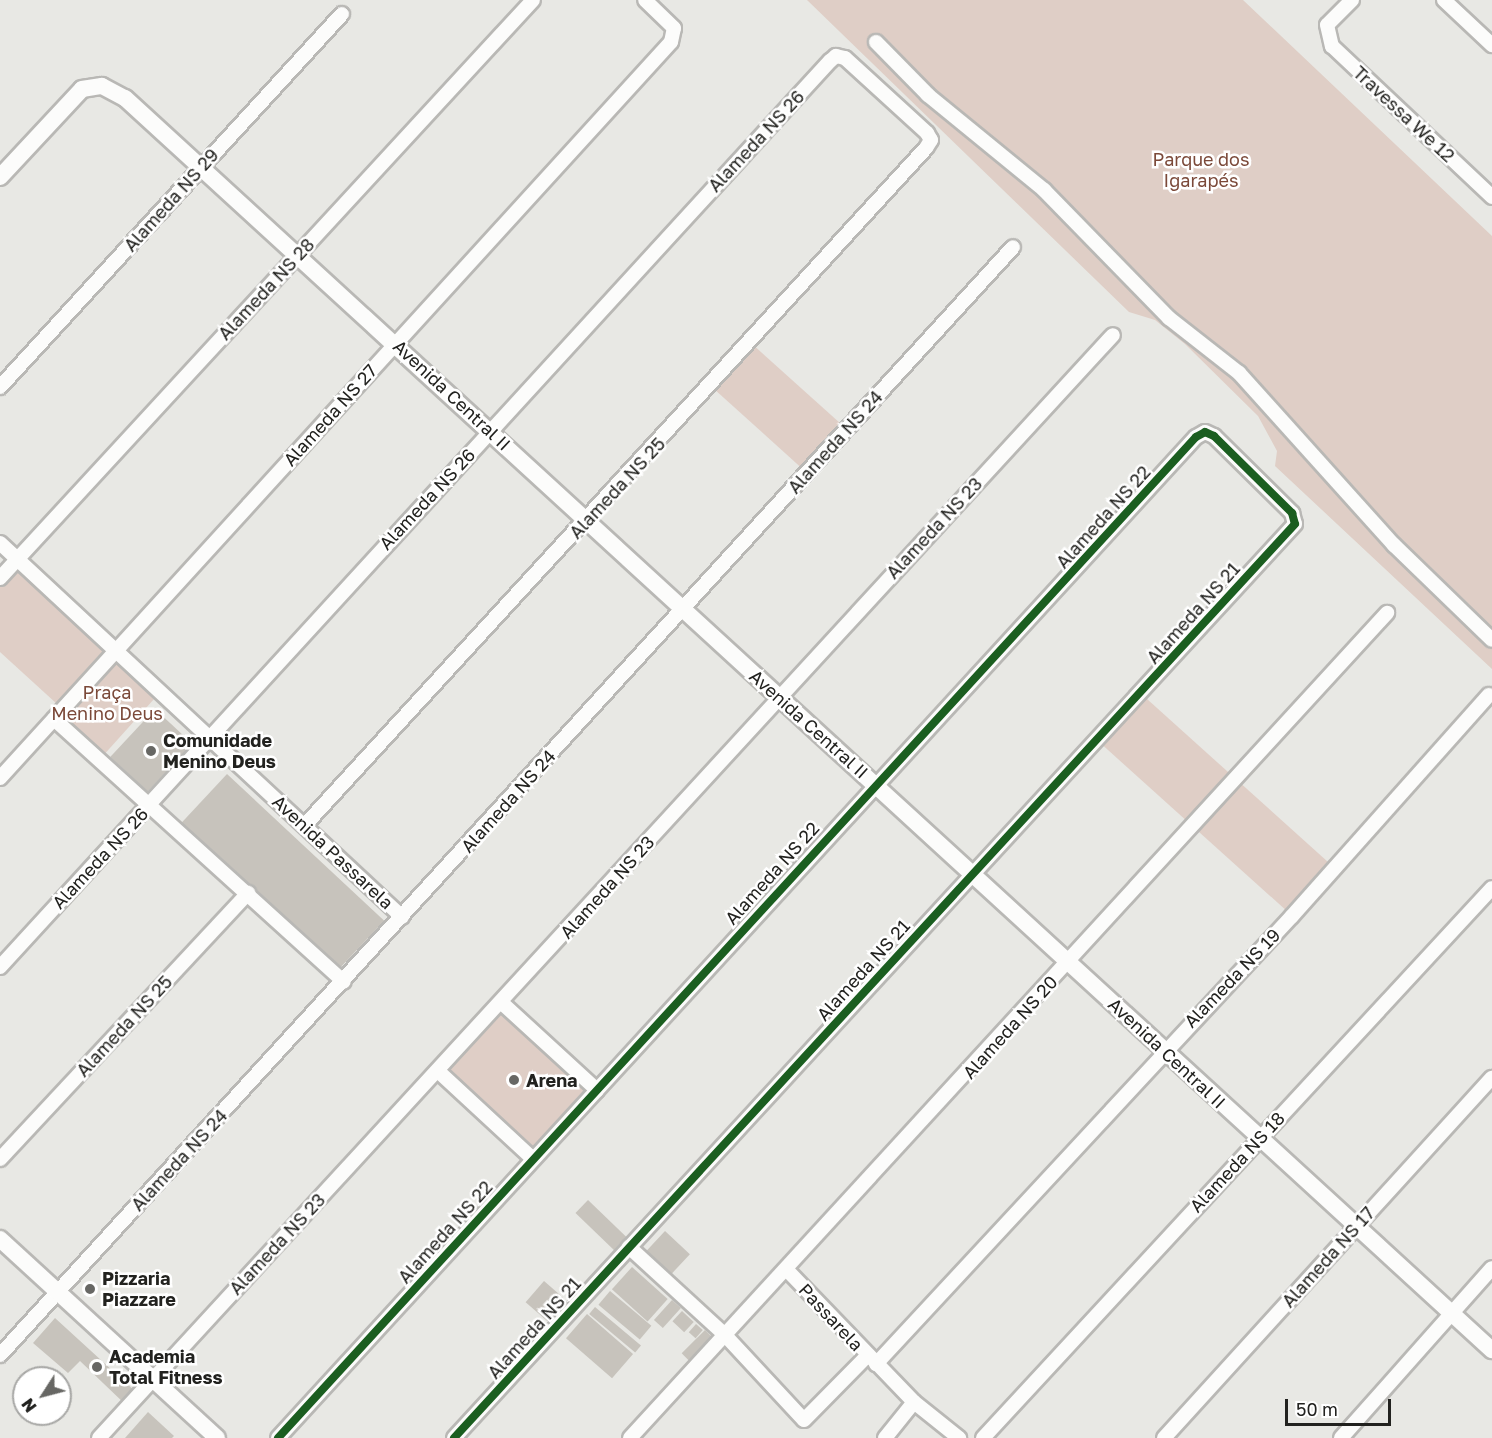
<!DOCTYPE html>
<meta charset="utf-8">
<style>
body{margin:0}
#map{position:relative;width:1492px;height:1438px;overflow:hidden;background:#e8e8e4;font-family:"Golos Text",sans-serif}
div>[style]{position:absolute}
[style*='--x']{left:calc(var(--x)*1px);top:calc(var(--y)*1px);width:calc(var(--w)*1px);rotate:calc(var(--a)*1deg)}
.green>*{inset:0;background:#dfcec6;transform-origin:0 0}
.building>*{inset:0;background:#c7c3bc;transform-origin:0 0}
.roads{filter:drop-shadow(2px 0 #b9b8b5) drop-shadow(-2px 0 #b9b8b5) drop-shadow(0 2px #b9b8b5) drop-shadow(0 -2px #b9b8b5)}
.minor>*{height:14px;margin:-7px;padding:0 7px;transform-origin:7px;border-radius:7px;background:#fcfcfb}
.tertiary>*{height:16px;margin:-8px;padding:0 8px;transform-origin:8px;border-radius:8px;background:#fcfcfb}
.cycleway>*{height:8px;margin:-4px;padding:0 4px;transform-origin:4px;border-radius:4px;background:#1b5e20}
.dots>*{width:16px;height:16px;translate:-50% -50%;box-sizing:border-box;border:3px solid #fff;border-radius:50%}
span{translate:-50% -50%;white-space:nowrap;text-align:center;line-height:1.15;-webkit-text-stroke:5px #fff;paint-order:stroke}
.street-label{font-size:18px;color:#22221f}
.park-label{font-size:18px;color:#7b4939}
.poi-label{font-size:18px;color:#22221f;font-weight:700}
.left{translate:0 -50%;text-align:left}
.north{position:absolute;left:12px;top:1366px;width:60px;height:60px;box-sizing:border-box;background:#fff;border:2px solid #a7a7a5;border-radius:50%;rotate:234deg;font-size:16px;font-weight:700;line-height:24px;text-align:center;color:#22221f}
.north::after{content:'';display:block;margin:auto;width:21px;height:27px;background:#676764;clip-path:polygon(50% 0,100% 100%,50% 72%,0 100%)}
.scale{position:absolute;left:1285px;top:1399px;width:106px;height:27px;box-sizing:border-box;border:3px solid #22221f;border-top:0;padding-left:8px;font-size:18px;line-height:21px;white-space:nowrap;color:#22221f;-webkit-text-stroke:4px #fff;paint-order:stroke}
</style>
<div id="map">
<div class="green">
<div style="clip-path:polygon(807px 0,1243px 0,1492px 236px,1492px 669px,1275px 466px,1277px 451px,1258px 416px,1185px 344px,1155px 320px,1129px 312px)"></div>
<div style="left:751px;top:343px;width:123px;height:59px;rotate:42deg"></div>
<div style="clip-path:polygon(17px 561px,110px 646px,57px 704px,0 652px,0 579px)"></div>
<div style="left:113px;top:649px;width:64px;height:90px;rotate:42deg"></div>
<div style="left:1137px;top:690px;width:263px;height:64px;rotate:42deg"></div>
<div style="left:496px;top:1002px;width:132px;height:94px;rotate:41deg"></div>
</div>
<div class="building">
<div style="left:155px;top:709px;width:51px;height:66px;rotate:43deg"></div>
<div style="left:227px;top:774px;width:215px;height:68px;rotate:43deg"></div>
<div style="left:588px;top:1200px;width:57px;height:18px;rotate:44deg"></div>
<div style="left:665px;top:1231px;width:34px;height:29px;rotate:43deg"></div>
<div style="left:632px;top:1267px;width:48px;height:30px;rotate:42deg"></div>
<div style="left:544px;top:1281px;width:29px;height:28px;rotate:41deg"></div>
<div style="left:610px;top:1291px;width:54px;height:18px;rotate:40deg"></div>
<div style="left:672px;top:1300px;width:12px;height:27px;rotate:42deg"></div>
<div style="left:595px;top:1307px;width:60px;height:9px;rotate:40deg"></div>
<div style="left:682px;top:1311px;width:16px;height:14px;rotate:43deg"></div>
<div style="left:587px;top:1314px;width:61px;height:32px;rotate:41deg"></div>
<div style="clip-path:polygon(55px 1318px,137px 1393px,126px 1405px,80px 1361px,68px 1373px,33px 1343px)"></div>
<div style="left:696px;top:1324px;width:9px;height:11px;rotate:41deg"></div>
<div style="left:705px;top:1330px;width:13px;height:33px;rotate:45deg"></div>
<div style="clip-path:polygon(148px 1412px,174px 1436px,172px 1438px,125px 1438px)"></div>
</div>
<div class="roads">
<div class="minor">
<div style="--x:1352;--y:0;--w:35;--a:135"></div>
<div style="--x:1327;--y:25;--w:22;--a:77"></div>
<div style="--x:1332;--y:46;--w:220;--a:43.3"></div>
<div style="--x:1444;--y:0;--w:66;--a:43.2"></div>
<div style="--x:876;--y:42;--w:74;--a:45.5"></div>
<div style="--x:928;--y:95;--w:150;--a:39.3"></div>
<div style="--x:1044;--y:190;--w:179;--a:45.7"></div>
<div style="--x:1169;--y:318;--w:89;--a:38.2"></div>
<div style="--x:1239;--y:373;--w:232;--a:48"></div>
<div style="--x:1394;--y:545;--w:136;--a:44.1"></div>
<div style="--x:0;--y:387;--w:506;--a:-47.48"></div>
<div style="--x:0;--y:543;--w:549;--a:42.93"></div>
<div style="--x:0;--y:578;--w:786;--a:-47.32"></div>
<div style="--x:54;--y:719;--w:391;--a:42.2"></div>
<div style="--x:0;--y:778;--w:996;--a:-47.65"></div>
<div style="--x:671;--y:42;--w:14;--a:-78"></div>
<div style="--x:674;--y:28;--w:40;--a:-136"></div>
<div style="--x:0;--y:967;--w:1229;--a:-47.51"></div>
<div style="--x:830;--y:61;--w:8;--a:-40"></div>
<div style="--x:836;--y:56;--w:9;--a:13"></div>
<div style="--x:845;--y:58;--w:111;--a:42.4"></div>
<div style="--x:927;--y:133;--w:8;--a:60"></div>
<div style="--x:931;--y:140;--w:9;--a:122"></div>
<div style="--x:926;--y:148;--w:919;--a:132.53"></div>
<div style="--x:502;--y:1003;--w:129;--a:42.5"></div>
<div style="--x:438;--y:1071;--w:129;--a:42.8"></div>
<div style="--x:0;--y:1159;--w:364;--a:-47"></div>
<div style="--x:629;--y:1247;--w:129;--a:42.5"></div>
<div style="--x:724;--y:1334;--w:117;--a:47.1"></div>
<div style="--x:804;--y:1420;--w:91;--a:-45.4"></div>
<div style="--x:787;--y:1270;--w:183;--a:46.1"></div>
<div style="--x:914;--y:1402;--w:58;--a:38.7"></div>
<div style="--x:0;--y:1355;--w:1501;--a:-47.56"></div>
<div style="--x:876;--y:1364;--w:611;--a:-47.12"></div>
<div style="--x:1292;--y:916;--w:296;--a:-48.3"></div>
<div style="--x:99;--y:1438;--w:1498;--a:-47.41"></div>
<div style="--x:278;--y:1438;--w:1358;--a:-47.48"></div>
<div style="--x:1196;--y:437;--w:10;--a:-29"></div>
<div style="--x:1205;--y:432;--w:10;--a:24"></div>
<div style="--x:1214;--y:436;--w:110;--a:44.6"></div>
<div style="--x:1292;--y:513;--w:11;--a:75"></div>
<div style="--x:1295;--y:524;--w:1242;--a:132.62"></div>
<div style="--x:630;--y:1438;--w:1120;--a:-47.46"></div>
<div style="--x:885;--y:1438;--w:46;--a:-51.1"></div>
<div style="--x:983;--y:1438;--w:749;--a:-47.22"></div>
<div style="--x:1164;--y:1438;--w:487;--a:-47.7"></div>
<div style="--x:1341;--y:1438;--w:227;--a:-48.4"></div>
</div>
<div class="tertiary">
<div style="--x:0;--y:177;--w:120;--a:-47"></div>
<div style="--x:82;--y:89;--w:20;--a:-9"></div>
<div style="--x:102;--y:86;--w:26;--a:28"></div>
<div style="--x:125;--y:98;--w:1854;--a:42.49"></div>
<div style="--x:0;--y:1239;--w:294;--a:42.5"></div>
</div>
</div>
<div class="cycleway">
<div style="--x:278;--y:1438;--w:1358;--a:-47.48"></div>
<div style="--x:1196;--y:437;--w:10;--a:-29"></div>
<div style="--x:1205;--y:432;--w:10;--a:24"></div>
<div style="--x:1214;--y:436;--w:110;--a:44.6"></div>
<div style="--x:1292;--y:513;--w:11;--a:75"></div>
<div style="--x:1295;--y:524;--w:1242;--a:132.62"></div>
</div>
<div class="dots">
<div style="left:151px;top:751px;background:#676764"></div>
<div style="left:514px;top:1080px;background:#676764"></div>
<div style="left:90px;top:1289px;background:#676764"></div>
<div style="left:97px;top:1367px;background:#676764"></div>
</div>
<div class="street-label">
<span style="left:1404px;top:114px;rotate:43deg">Travessa We 12</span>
<span style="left:756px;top:141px;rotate:-47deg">Alameda NS 26</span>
<span style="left:171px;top:200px;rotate:-48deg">Alameda NS 29</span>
<span style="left:266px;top:289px;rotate:-47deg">Alameda NS 28</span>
<span style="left:452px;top:395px;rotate:43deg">Avenida Central II</span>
<span style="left:330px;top:415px;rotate:-48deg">Alameda NS 27</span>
<span style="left:835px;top:442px;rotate:-48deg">Alameda NS 24</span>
<span style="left:617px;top:488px;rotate:-47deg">Alameda NS 25</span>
<span style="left:427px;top:499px;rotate:-47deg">Alameda NS 26</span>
<span style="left:1103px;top:517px;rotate:-48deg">Alameda NS 22</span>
<span style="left:934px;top:528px;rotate:-47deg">Alameda NS 23</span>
<span style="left:1193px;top:613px;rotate:-48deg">Alameda NS 21</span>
<span style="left:809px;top:724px;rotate:42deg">Avenida Central II</span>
<span style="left:508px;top:801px;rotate:-48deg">Alameda NS 24</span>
<span style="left:333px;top:852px;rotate:43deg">Avenida Passarela</span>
<span style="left:100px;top:858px;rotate:-47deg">Alameda NS 26</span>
<span style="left:772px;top:873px;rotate:-48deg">Alameda NS 22</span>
<span style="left:607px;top:887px;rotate:-48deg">Alameda NS 23</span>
<span style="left:863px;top:970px;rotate:-48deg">Alameda NS 21</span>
<span style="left:1232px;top:978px;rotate:-46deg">Alameda NS 19</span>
<span style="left:124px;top:1026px;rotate:-47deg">Alameda NS 25</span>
<span style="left:1010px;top:1027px;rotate:-48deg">Alameda NS 20</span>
<span style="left:1167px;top:1053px;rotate:43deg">Avenida Central II</span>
<span style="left:179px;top:1160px;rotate:-47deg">Alameda NS 24</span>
<span style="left:1237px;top:1162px;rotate:-47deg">Alameda NS 18</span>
<span style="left:445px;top:1232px;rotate:-48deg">Alameda NS 22</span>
<span style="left:277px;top:1244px;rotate:-47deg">Alameda NS 23</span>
<span style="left:1328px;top:1257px;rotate:-48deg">Alameda NS 17</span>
<span style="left:831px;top:1317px;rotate:47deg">Passarela</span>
<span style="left:534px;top:1328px;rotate:-48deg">Alameda NS 21</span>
</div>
<div class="park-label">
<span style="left:1201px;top:170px">Parque dos<br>Igarapés</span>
<span style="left:107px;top:703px">Praça<br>Menino Deus</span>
</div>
<div class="poi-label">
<span class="left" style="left:163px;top:751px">Comunidade<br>Menino Deus</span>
<span class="left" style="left:526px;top:1080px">Arena</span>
<span class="left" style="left:102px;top:1289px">Pizzaria<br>Piazzare</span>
<span class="left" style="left:109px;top:1367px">Academia<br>Total Fitness</span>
</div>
<div class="north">N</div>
<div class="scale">50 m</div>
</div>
